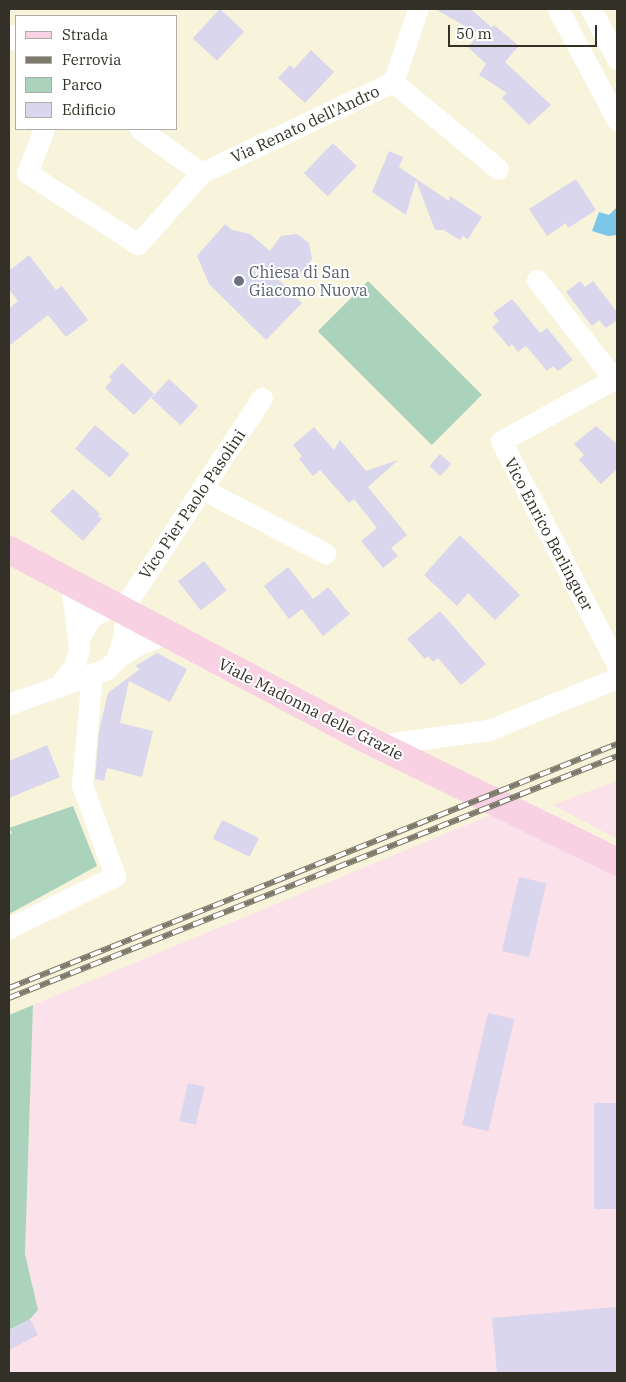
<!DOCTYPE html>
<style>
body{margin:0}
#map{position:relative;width:626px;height:1382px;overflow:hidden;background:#f8f3db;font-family:"IBM Plex Serif",serif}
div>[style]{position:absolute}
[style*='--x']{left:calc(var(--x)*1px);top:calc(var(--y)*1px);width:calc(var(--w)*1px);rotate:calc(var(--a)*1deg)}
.industrial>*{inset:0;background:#fae1ea}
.green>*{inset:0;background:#abd3bc;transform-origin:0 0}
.water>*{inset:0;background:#7bc6e9}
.building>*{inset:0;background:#d9d6ee;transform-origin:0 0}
.street>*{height:21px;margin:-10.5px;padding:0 10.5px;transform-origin:10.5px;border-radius:10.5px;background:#fff}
.secondary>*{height:28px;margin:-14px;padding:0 14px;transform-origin:14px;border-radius:14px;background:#f8d1e3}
.rail>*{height:5.5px;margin-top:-2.75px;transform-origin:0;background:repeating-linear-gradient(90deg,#fff 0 11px,#7d7a6b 0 22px);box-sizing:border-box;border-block:1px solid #7d7a6b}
.dots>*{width:14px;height:14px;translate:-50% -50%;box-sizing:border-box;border:2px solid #fff;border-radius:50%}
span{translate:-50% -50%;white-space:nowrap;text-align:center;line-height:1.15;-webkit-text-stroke:4px #fff;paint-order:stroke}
.street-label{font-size:16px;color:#323027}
.worship-label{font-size:16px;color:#5b616d}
.left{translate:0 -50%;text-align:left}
.frame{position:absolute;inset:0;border:10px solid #323027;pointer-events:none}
.legend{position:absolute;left:15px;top:15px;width:162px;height:115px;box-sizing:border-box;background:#fff;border:1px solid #adaca9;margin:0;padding:6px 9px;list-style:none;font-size:15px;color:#323027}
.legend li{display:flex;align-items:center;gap:10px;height:25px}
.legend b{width:25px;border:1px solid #adaca9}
.scale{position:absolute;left:448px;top:25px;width:149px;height:22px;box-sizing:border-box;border:2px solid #323027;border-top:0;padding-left:6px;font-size:15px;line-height:18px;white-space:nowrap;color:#323027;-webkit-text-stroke:4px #fff;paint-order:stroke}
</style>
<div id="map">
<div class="industrial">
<div style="clip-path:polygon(617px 781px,617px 839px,553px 805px)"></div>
<div style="clip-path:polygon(508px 815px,583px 861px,617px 877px,617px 1373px,9px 1373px,9px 1330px,30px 1319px,38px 1310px,25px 1254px,33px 1005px,488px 816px)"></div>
</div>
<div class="green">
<div style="left:368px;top:281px;width:161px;height:71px;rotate:45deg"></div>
<div style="clip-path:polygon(73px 806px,97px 866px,9px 914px,9px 835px,12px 833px,9px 828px)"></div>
<div style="clip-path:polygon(33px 1005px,25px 1254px,38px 1310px,30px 1319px,9px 1330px,9px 1015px)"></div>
</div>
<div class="water">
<div style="clip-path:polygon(617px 207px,617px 235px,608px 236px,592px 231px,599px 212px,609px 215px)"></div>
</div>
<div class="building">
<div style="left:220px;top:9px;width:33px;height:40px;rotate:43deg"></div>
<div style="clip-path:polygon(435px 9px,471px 9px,492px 28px,494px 25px,519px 46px,505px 62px,551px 105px,529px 125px,502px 98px,507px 93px,479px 75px,486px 64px,468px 47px,479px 34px)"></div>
<div style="clip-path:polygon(311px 50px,334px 72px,305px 103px,278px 78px,290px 65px,294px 69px)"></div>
<div style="left:333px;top:143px;width:33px;height:42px;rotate:44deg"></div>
<div style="clip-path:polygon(389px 151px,403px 157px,399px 167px,449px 201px,450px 196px,482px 217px,468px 239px,463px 236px,460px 240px,443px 230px,435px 230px,416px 180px,406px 215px,372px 192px)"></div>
<div style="clip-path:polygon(576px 179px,596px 210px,568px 228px,566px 223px,547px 236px,529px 209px)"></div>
<div style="clip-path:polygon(225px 224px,232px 230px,250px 234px,270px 251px,281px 236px,297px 234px,309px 243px,312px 259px,302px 272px,275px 276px,302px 303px,266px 340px,209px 284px,197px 256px)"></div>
<div style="clip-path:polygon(29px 255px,56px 290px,62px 286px,88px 320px,66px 337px,48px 315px,9px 346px,9px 309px,18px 301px,9px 289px,9px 271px)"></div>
<div style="clip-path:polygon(580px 281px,585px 287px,593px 281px,617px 312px,617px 320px,606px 328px,599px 320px,592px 326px,566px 292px)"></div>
<div style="clip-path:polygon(512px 299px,540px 333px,547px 328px,573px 360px,558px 371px,553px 366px,547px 371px,526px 346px,518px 352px,512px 344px,509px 347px,492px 327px,499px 321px,493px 313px)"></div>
<div style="clip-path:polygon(122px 363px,154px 394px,134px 415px,105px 388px,112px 380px,109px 377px)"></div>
<div style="left:169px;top:379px;width:40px;height:26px;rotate:43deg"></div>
<div style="left:95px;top:425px;width:45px;height:31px;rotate:40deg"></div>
<div style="clip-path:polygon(596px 426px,617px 444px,617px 469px,601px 484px,579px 460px,584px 455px,574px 444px)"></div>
<div style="clip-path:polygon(314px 427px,334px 450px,340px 440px,366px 471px,398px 460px,368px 487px,407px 535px,391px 548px,398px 556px,383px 568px,361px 541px,377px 528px,354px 499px,349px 503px,320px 470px,313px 476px,299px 459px,302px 456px,293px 445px)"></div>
<div style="left:440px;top:454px;width:15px;height:16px;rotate:42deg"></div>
<div style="clip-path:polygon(73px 489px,100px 514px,98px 516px,102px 519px,83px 541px,50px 511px)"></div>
<div style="clip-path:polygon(460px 535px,520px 595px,495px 620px,468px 593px,457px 606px,424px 575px)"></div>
<div style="left:204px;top:561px;width:37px;height:33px;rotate:52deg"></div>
<div style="clip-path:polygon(288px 567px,313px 599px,328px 587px,350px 614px,323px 636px,302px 609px,289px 619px,264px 586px)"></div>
<div style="clip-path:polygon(440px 611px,486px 664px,461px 685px,438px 658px,433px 662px,428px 656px,425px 659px,407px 639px)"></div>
<div style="clip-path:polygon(157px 653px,187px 669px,170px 702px,129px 681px,120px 723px,153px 731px,142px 777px,107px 768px,104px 781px,95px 779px,99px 731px,108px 693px,140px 669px,135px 666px)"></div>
<div style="clip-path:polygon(47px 745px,60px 777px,9px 798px,9px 761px)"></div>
<div style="left:222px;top:820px;width:41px;height:21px;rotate:26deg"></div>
<div style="left:519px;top:877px;width:28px;height:76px;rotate:13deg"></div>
<div style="left:488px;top:1013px;width:27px;height:115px;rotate:13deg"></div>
<div style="left:188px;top:1083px;width:17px;height:39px;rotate:13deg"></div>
<div style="left:594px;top:1103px;width:23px;height:106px"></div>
<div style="clip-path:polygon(617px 1307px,617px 1373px,497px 1373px,492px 1318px)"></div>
<div style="clip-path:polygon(30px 1319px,38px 1335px,9px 1350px,9px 1330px)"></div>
</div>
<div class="street">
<div style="--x:558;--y:9;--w:126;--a:62"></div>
<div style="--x:591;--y:9;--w:56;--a:62.5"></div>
<div style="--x:9;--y:35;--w:9;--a:36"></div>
<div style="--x:393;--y:82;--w:77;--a:-71.1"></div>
<div style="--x:44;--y:129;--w:47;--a:111.1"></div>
<div style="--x:27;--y:173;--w:132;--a:32.6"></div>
<div style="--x:138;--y:244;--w:95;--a:-48.4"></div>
<div style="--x:201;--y:173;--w:75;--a:-144.2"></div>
<div style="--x:201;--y:173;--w:212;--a:-25.4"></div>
<div style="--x:393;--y:82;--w:136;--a:39.6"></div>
<div style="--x:537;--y:280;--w:125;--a:52.1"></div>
<div style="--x:614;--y:379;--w:129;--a:151.2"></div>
<div style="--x:501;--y:441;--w:252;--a:62.6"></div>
<div style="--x:202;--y:489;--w:139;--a:27.5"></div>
<div style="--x:79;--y:639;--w:26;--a:-62"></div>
<div style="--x:91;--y:616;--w:27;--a:-22"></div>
<div style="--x:116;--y:659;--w:30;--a:-33"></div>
<div style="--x:141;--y:643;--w:28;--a:-19"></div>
<div style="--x:60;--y:684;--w:22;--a:-51"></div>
<div style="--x:74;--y:667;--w:19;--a:-74"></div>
<div style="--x:79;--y:649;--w:67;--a:-96.8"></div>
<div style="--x:9;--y:704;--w:104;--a:-19.7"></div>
<div style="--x:107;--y:669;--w:13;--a:-48"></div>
<div style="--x:116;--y:659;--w:21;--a:-71"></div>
<div style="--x:123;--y:639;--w:18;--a:-84"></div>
<div style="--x:125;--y:621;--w:11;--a:-105"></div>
<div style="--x:122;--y:610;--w:254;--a:-56.6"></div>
<div style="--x:378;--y:745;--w:112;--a:-7.7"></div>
<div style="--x:489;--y:730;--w:138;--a:-22.1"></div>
<div style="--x:9;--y:928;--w:118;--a:-26.1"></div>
<div style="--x:115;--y:876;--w:97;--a:-109.9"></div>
<div style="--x:82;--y:785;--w:112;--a:-84.9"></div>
</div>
<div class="secondary">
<div style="--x:9;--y:550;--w:393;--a:27.9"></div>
<div style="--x:356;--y:734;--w:291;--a:26.1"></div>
</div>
<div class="rail">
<div style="--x:9;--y:988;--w:655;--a:-21.87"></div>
<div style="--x:9;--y:998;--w:654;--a:-21.7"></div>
</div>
<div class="dots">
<div style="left:239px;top:281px;background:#6b7280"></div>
</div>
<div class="street-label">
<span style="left:305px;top:124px;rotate:-25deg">Via Renato dell'Andro</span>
<span style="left:192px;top:504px;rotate:-56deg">Vico Pier Paolo Pasolini</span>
<span style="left:549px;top:534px;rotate:62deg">Vico Enrico Berlinguer</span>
<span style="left:311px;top:709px;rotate:27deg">Viale Madonna delle Grazie</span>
</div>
<div class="worship-label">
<span class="left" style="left:249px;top:281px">Chiesa di San<br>Giacomo Nuova</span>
</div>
<div class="frame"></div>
<ul class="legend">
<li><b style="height:6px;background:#f8d1e3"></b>Strada</li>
<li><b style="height:6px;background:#7d7a6b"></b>Ferrovia</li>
<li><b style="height:14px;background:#abd3bc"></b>Parco</li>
<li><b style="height:14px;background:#d9d6ee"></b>Edificio</li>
</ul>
<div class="scale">50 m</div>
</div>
